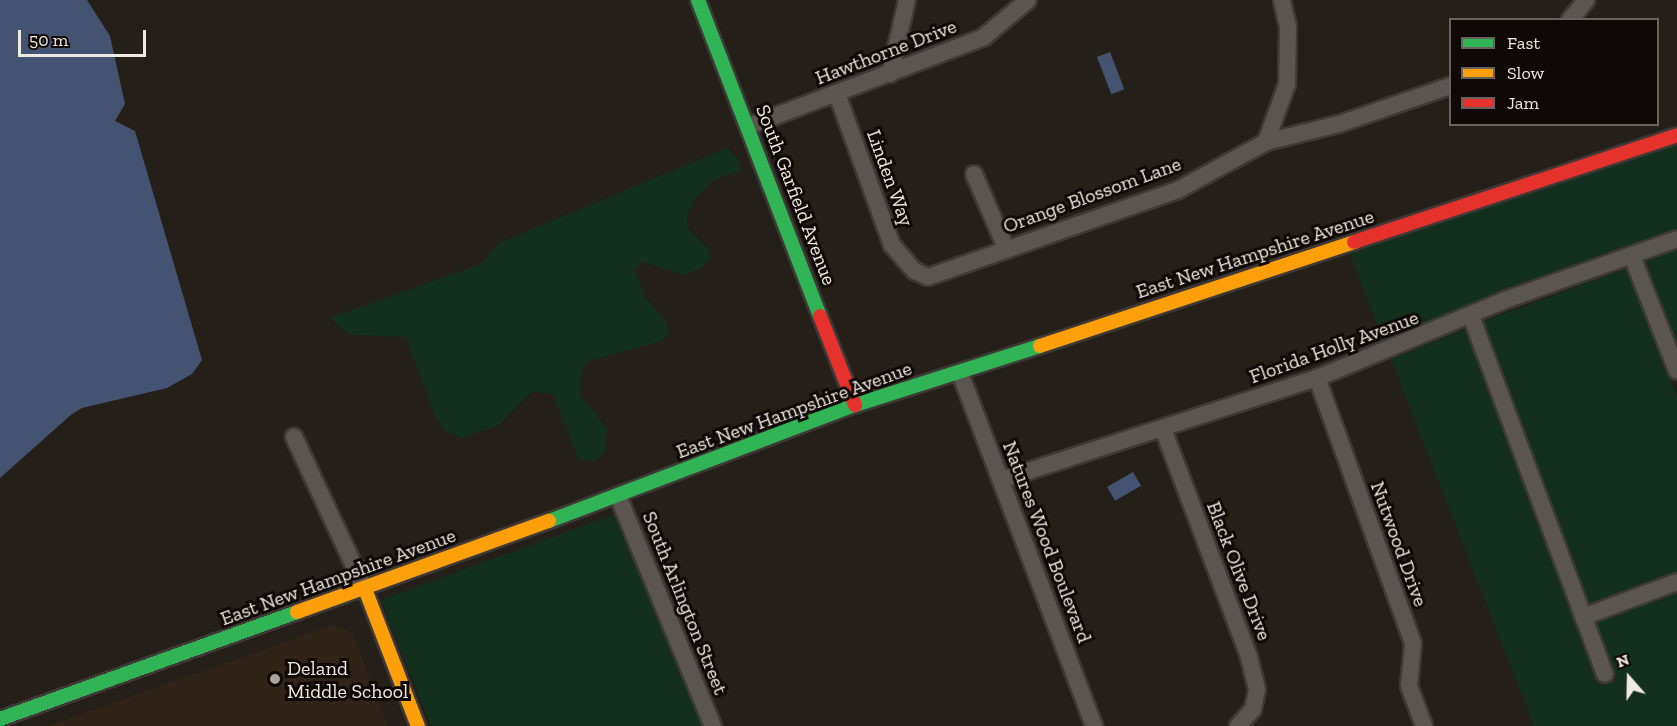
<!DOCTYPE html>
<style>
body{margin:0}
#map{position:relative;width:1677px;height:726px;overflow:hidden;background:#251f1a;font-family:"Zilla Slab",serif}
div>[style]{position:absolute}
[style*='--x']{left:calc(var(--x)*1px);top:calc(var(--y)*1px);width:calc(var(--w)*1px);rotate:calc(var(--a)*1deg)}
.education>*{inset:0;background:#302318}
.green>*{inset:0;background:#132f1d}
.water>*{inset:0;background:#445371;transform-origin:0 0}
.roads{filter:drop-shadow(2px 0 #3e3936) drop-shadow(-2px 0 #3e3936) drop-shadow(0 2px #3e3936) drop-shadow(0 -2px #3e3936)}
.street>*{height:16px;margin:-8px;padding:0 8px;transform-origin:8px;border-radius:8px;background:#5b5551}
.fast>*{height:14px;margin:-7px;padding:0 7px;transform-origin:7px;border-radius:7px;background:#30b455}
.slow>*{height:14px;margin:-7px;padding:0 7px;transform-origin:7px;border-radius:7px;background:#ff9f0a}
.jam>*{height:14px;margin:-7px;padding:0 7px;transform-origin:7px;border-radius:7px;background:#e5322d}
.dots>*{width:16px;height:16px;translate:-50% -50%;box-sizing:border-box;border:3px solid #0e0906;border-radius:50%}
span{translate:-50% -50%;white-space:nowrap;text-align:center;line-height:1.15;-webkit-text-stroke:6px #0e0906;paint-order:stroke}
.street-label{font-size:20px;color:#f0e8e3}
.poi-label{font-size:20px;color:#f0e8e3}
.left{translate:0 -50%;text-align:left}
.legend{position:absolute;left:1449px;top:18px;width:210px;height:108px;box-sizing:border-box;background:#0e0906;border:2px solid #68625e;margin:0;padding:8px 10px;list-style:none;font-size:18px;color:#f0e8e3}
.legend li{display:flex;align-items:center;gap:12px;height:30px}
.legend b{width:30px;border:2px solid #68625e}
.north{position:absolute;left:1599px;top:648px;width:60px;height:60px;-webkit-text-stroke:4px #0e0906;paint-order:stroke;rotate:340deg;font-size:16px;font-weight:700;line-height:24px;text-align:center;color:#f0e8e3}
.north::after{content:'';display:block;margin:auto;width:21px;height:27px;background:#f0e8e3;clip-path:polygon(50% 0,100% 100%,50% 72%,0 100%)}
.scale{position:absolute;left:18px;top:30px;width:128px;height:27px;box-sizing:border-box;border:3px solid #f0e8e3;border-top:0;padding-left:8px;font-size:18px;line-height:21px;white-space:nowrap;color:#f0e8e3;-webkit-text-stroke:4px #0e0906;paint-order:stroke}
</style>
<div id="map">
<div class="education">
<div style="clip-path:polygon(333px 625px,352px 632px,388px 726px,47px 726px)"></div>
</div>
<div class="green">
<div style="clip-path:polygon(1677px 132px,1677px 228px,1502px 290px,1384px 341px,1350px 254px)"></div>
<div style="clip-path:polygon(727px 148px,738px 158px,741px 170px,712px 181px,693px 201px,687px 215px,688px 229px,707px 247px,711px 257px,702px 268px,683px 275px,643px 262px,635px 270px,645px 297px,666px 321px,669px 332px,662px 341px,586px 362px,580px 377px,580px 395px,607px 429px,605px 451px,595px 461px,579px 459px,553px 394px,532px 392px,499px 425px,463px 438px,445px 431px,435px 415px,406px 337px,350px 335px,330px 318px,481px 264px,499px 243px)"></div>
<div style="clip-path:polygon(1677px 250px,1677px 347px,1644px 262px)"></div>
<div style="clip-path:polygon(1627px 268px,1677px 397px,1677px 571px,1588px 604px,1482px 322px)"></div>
<div style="clip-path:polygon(1466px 329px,1600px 686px,1616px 680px,1595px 623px,1677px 592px,1677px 726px,1534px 726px,1391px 359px)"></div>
<div style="clip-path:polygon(616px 514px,703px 726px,431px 726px,381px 600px)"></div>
</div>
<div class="water">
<div style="clip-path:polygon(0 0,87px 0,110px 36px,125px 104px,115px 121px,135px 131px,202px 360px,192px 374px,167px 388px,82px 408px,72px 414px,0 478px)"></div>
<div style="left:1110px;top:52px;width:40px;height:14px;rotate:69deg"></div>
<div style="left:1133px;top:472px;width:16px;height:30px;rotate:60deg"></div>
</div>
<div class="roads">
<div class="street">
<div style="--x:1570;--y:20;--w:26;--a:-51"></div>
<div style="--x:890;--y:74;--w:76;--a:-77.1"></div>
<div style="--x:837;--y:94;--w:161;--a:70"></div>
<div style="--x:892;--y:245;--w:35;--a:49"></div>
<div style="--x:915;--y:271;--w:14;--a:25"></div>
<div style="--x:928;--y:277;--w:265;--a:-19.2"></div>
<div style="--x:1178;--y:190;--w:100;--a:-28.6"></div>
<div style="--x:1266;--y:142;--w:75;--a:-13.9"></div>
<div style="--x:1339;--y:124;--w:117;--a:-18.9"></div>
<div style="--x:749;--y:126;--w:251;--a:-20.7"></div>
<div style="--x:984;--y:37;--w:57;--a:-40.1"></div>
<div style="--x:1266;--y:142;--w:62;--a:-70.1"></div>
<div style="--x:1287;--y:84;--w:57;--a:-89"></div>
<div style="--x:1288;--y:27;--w:28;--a:-103"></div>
<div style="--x:974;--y:174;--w:81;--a:66.6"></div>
<div style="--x:1632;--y:256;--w:123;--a:68.6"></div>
<div style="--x:1471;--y:316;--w:382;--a:69.5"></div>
<div style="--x:960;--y:373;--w:378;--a:69.2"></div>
<div style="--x:1317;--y:378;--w:282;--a:70.1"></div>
<div style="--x:1413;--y:643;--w:43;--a:95.3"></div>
<div style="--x:1409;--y:686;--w:43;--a:69.4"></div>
<div style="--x:1163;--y:429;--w:244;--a:69.3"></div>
<div style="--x:1249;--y:657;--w:34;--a:76"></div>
<div style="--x:1257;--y:690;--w:19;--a:102"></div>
<div style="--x:1253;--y:709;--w:23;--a:131"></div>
<div style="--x:294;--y:437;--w:168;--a:65"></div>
<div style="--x:1001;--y:480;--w:332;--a:-17.9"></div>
<div style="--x:1317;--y:378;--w:204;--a:-22.5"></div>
<div style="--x:1505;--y:300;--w:182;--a:-19.5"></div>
<div style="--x:618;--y:496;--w:249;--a:67.6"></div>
<div style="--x:1583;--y:617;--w:100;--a:-20.4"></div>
</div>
<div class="fast">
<div style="--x:698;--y:0;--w:339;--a:68.9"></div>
<div style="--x:549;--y:521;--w:327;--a:-20.8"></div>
<div style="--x:855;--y:405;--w:194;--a:-17.7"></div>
<div style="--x:0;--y:719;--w:316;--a:-19.8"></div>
</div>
<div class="slow">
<div style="--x:1040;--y:346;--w:331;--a:-18.3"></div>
<div style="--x:365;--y:589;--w:147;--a:68.9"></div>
<div style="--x:297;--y:612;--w:268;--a:-19.9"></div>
</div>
<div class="jam">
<div style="--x:1354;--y:242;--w:340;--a:-18.3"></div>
<div style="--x:820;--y:316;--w:96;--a:68.5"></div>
</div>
</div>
<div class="dots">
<div style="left:275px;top:679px;background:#a9a29d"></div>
</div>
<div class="street-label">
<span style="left:886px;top:52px;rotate:-21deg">Hawthorne Drive</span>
<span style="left:890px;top:178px;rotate:70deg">Linden Way</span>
<span style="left:796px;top:195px;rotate:69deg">South Garfield Avenue</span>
<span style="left:1092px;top:195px;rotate:-20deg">Orange Blossom Lane</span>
<span style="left:1255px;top:254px;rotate:-18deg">East New Hampshire Avenue</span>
<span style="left:1334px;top:347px;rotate:-20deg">Florida Holly Avenue</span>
<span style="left:794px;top:410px;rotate:-20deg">East New Hampshire Avenue</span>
<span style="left:1047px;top:542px;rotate:69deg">Natures Wood Boulevard</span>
<span style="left:1399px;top:544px;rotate:70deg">Nutwood Drive</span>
<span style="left:1239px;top:571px;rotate:69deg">Black Olive Drive</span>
<span style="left:338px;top:577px;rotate:-20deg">East New Hampshire Avenue</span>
<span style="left:685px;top:603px;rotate:68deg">South Arlington Street</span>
</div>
<div class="poi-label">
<span class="left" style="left:287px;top:680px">Deland<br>Middle School</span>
</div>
<ul class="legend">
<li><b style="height:8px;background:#30b455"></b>Fast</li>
<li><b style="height:8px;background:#ff9f0a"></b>Slow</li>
<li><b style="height:8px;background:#e5322d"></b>Jam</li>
</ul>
<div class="north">N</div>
<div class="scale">50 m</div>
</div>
